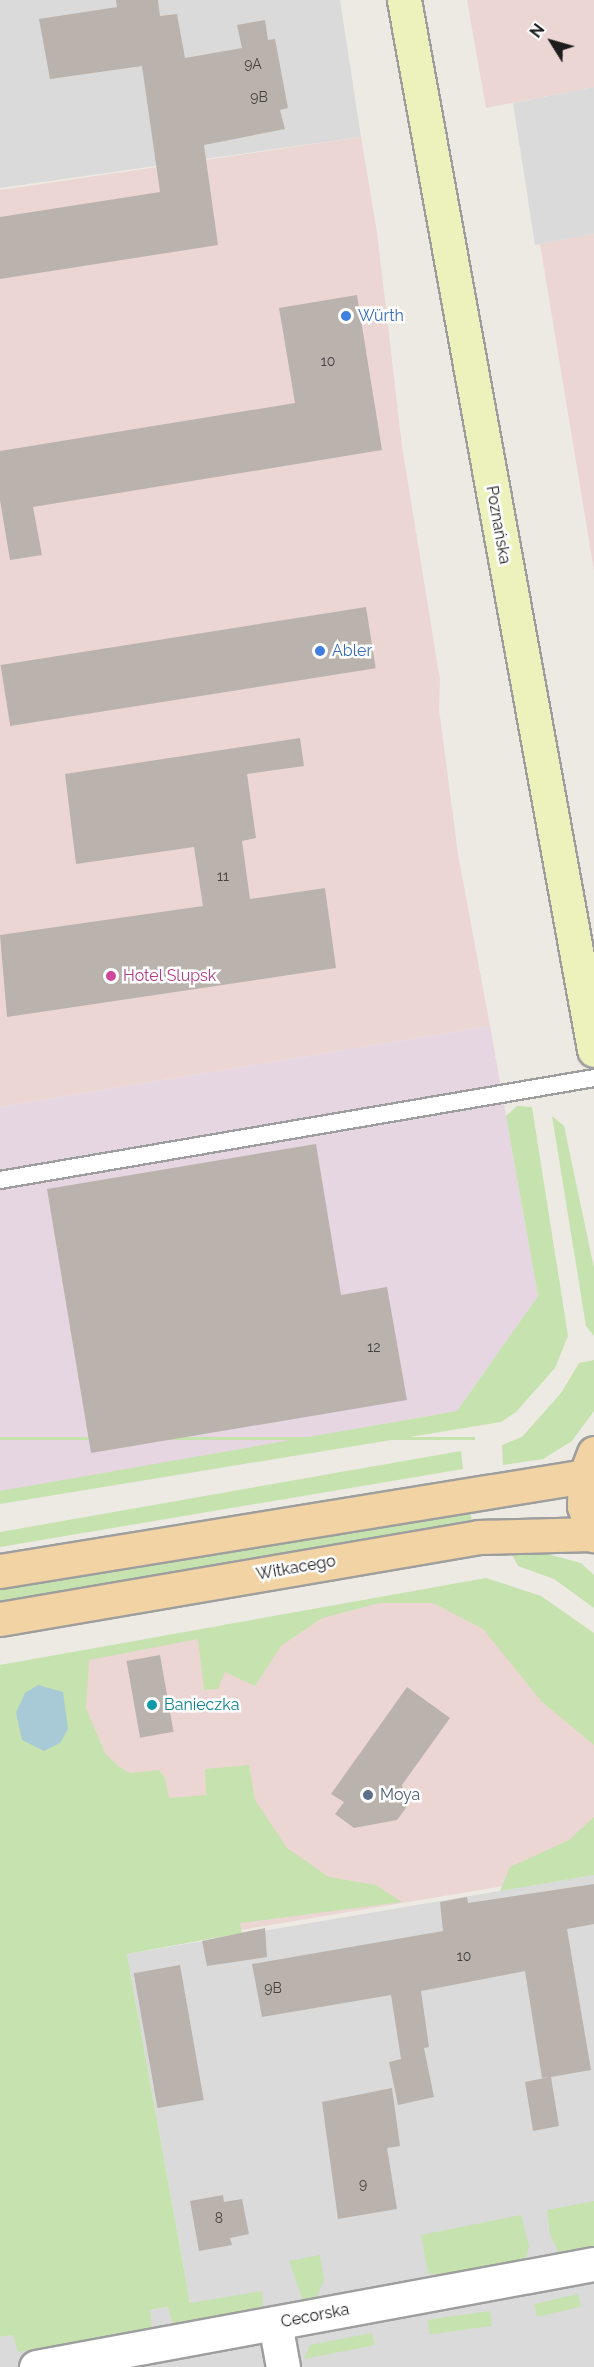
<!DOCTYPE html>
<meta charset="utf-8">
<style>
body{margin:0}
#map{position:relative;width:594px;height:2367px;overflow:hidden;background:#edeae3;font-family:Raleway,sans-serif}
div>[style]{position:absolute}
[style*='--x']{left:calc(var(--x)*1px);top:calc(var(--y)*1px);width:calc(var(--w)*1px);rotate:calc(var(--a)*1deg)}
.residential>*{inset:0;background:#dadada}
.commercial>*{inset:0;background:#ecd6d4}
.industrial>*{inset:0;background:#e5d6e2}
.grass>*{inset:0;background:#c6e2ae;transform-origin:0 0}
.water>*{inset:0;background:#a8cad6}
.building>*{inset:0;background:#bab3ad;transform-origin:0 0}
.roads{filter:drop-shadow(2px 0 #9e9e9e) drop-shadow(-2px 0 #9e9e9e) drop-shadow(0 2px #9e9e9e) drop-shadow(0 -2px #9e9e9e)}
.service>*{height:16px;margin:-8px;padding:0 8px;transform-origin:8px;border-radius:8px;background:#fff}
.minor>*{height:33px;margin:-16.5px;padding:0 16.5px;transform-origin:16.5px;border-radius:16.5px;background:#fff}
.secondary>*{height:33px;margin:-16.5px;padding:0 16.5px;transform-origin:16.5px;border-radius:16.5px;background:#edf2bc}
.primary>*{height:33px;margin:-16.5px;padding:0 16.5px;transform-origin:16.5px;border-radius:16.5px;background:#f1d3a4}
.dots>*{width:16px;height:16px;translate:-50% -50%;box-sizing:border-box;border:3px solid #fff;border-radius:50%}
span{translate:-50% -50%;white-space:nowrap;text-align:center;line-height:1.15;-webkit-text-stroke:5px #fff;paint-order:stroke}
.number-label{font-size:14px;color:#444241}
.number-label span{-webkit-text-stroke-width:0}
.shop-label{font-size:16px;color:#366cbe}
.left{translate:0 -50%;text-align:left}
.street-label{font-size:16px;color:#1d1d1d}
.hotel-label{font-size:16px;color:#b23c85}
.culture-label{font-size:16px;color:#0d838f}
.service-label{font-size:16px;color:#4e5e75}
.north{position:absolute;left:522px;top:12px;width:60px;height:60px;-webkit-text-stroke:4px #fff;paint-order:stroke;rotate:307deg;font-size:16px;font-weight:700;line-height:24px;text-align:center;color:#1d1d1d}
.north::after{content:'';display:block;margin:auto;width:21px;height:27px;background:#1d1d1d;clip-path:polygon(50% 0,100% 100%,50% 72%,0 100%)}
</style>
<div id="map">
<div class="residential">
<div style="clip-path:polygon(0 0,340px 0,361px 137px,0 188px)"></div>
<div style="clip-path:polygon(594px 87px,594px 234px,535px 245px,513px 103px)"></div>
<div style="clip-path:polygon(594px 1875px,594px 2367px,0 2367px,0 2337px,190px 2303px,127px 1954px)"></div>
</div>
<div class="commercial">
<div style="clip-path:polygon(467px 0,594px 0,594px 87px,486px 108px)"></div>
<div style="clip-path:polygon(361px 137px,377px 232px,402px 446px,440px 680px,439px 709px,458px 854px,490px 1026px,0 1107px,0 190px)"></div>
<div style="clip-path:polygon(594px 234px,594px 571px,540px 244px)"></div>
<div style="clip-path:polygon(485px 1582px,594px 1661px,594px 1871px,133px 1948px,73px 1654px)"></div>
</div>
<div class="industrial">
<div style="clip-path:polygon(490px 1026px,538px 1296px,457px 1411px,0 1492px,0 1107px)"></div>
</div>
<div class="grass">
<div style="clip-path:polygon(517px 1106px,532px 1107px,568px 1336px,555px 1368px,516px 1412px,501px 1422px,0 1504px,0 1491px,457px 1411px,538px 1296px,506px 1116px)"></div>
<div style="clip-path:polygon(552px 1116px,564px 1126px,594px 1268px,594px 1336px,586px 1326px)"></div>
<div style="clip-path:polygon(594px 1360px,594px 1411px,572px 1441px,543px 1459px,503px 1465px,502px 1445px,522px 1437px,561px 1393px,579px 1363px)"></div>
<div style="left:475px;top:1437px;width:3px;height:482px;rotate:90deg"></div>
<div style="clip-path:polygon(461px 1451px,463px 1469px,0 1547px,0 1532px)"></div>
<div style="clip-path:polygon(470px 1511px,472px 1521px,0 1604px,0 1589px)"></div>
<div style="clip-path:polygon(547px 1554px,581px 1563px,594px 1575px,594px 1608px,554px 1579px,518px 1566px,512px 1555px)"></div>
<div style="clip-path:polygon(486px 1578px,541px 1596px,594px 1633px,594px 1745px,542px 1702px,483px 1629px,433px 1603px,380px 1603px,322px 1618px,281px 1646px,255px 1686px,225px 1672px,218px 1689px,204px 1690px,198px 1639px,89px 1660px,86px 1708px,105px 1753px,118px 1766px,130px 1773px,159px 1770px,165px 1778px,169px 1798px,206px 1795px,205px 1769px,249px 1765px,255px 1800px,287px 1848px,329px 1877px,376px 1885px,402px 1902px,240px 1923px,242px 1933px,127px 1954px,190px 2303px,262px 2291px,263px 2309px,173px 2324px,168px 2307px,150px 2310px,152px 2329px,18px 2352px,13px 2335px,0 2337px,0 1665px)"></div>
<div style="clip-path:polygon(594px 1817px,594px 1875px,500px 1891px,510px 1867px,569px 1840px)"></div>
<div style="clip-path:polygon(594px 2201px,594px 2250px,560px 2256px,550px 2235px,547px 2210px)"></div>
<div style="clip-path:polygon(521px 2215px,529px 2246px,525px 2262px,441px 2276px,428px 2273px,421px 2235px)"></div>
<div style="clip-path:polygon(320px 2255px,324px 2280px,316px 2298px,303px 2300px,289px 2261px)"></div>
<div style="left:578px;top:2294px;width:13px;height:45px;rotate:77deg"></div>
<div style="left:490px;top:2311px;width:15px;height:63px;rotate:82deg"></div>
<div style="clip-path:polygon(372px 2333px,375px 2345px,304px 2359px,310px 2345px)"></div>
</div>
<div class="water">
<div style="clip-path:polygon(38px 1685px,63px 1692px,68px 1729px,60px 1743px,44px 1751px,22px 1740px,16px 1713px,25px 1693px)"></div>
</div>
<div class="building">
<div style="clip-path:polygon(116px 0,158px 0,160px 16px,177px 14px,185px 58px,242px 48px,237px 25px,265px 20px,268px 40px,275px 39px,288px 108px,280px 110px,285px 129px,204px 145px,218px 245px,0 279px,0 217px,160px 192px,142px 66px,50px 79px,39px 19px,117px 7px)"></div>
<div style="clip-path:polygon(357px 295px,382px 450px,33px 507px,42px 555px,10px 560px,0 500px,0 451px,295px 403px,279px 308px)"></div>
<div style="left:366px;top:607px;width:62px;height:370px;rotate:81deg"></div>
<div style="clip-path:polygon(300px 738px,304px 766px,247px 774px,256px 838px,242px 841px,250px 899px,325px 888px,336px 968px,7px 1017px,0 935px,203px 906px,194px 847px,76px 864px,65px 774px)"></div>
<div style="clip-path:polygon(316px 1144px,341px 1295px,387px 1287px,407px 1400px,91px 1453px,47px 1189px)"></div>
<div style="left:160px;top:1655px;width:78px;height:34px;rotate:80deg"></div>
<div style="clip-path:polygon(407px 1687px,450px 1718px,402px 1785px,406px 1808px,397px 1820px,354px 1828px,335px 1814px,344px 1802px,331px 1794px)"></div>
<div style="clip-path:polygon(594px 1884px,594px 1924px,567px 1929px,591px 2070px,551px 2077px,559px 2126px,533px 2131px,525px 2082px,550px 2077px,542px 2078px,525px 1971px,421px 1991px,429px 2047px,424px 2048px,434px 2097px,398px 2105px,389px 2062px,401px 2059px,391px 1995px,262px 2017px,252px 1964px,443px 1931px,440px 1902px,467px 1897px,468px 1903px)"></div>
<div style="clip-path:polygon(265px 1928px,267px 1957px,207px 1966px,202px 1941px)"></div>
<div style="left:180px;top:1965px;width:137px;height:47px;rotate:80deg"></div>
<div style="clip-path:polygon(392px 2088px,400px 2146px,387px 2148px,397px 2209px,338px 2219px,322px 2102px)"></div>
<div style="clip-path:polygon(223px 2195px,224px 2202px,242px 2199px,249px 2234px,230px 2238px,232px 2245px,199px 2251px,190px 2201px)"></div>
</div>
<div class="roads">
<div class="service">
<div style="--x:0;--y:1180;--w:603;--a:-9.74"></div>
</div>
<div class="minor">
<div style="--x:275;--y:2323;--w:45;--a:79.7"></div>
<div style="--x:36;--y:2367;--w:567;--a:-10.46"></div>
</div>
<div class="secondary">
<div style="--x:404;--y:0;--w:1067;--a:79.74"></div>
</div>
<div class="primary">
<div style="--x:594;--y:1453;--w:25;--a:111"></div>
<div style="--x:585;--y:1476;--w:30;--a:92"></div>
<div style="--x:584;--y:1506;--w:31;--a:71"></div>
<div style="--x:0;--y:1571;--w:593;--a:-9.22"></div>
<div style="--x:0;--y:1619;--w:485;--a:-9.7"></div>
<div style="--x:478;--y:1537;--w:115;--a:-1.5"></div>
</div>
</div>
<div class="dots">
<div style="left:346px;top:316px;background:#3f7fe0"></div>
<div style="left:320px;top:651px;background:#3f7fe0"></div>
<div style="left:111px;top:976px;background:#d1479c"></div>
<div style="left:152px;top:1705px;background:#0f9aa8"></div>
<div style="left:368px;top:1795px;background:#5c6f8a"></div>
</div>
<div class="number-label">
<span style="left:253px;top:64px">9A</span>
<span style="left:259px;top:97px">9B</span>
<span style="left:328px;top:361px">10</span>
<span style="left:223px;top:876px">11</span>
<span style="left:374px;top:1347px">12</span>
<span style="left:464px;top:1956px">10</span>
<span style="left:273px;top:1988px">9B</span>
<span style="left:363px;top:2184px">9</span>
<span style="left:219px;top:2218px">8</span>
</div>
<div class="shop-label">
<span class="left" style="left:358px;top:316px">Würth</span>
<span class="left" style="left:332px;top:651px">Abler</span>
</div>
<div class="street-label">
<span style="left:498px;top:525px;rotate:80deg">Poznańska</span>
<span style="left:296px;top:1568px;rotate:-10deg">Witkacego</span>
<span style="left:315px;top:2316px;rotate:-11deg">Cecorska</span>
</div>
<div class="hotel-label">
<span class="left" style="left:123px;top:976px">Hotel Slupsk</span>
</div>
<div class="culture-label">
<span class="left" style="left:164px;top:1705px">Banieczka</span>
</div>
<div class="service-label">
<span class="left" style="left:380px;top:1795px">Moya</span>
</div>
<div class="north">N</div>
</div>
